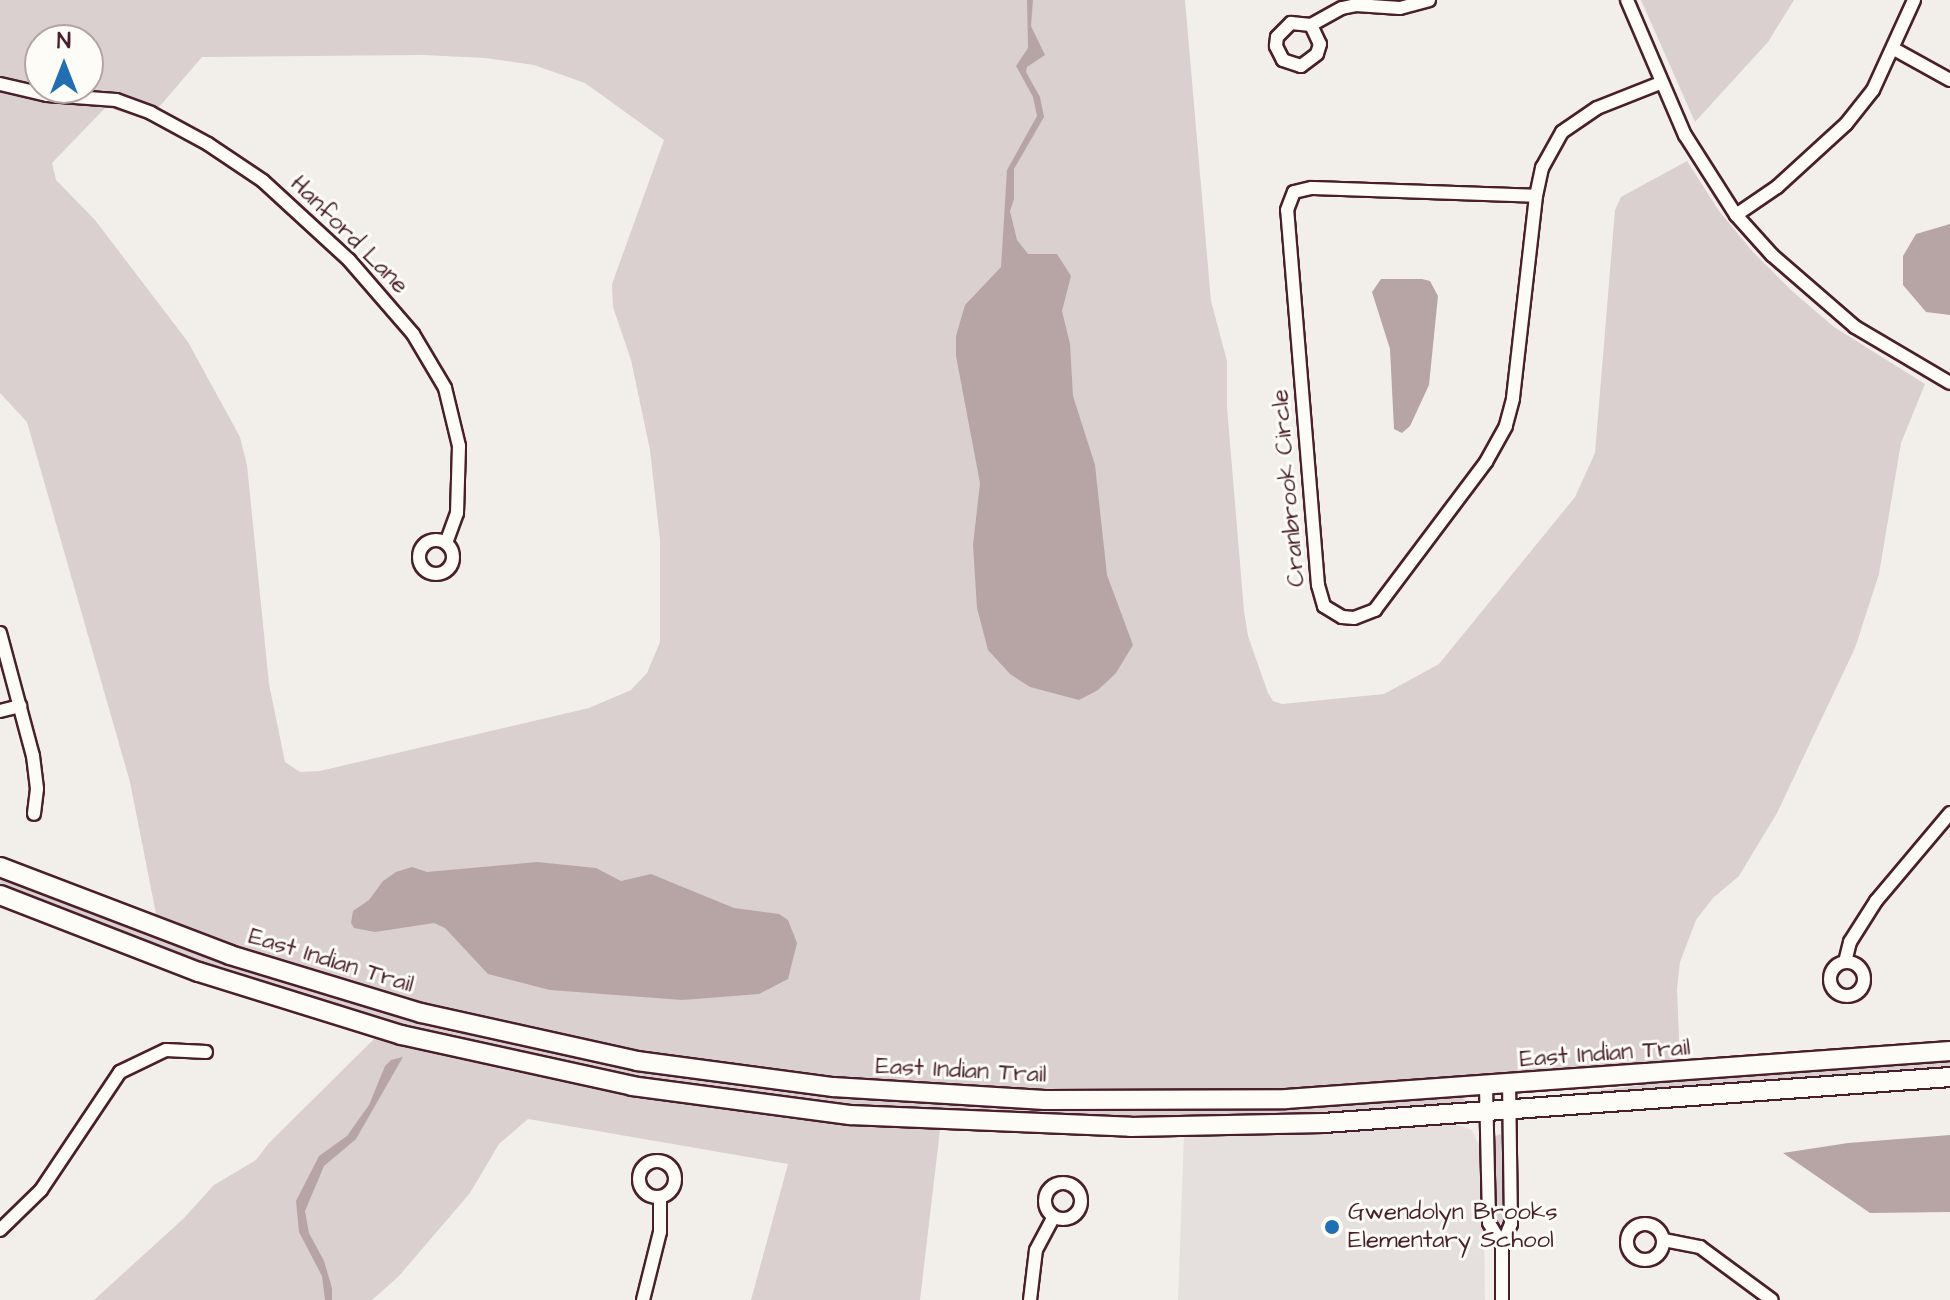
<!DOCTYPE html>
<style>
body{margin:0}
#map{position:relative;width:1950px;height:1300px;overflow:hidden;background:#f2efeb;font-family:"Architects Daughter",sans-serif}
div>[style]{position:absolute}
[style*='--x']{left:calc(var(--x)*1px);top:calc(var(--y)*1px);width:calc(var(--w)*1px);rotate:calc(var(--a)*1deg)}
.built>*{inset:0;background:#e5dfdd}
.green>*{inset:0;background:#d9d0cf}
.water>*{inset:0;background:#b7a5a6}
.roads{filter:drop-shadow(2px 0 #4a1f2b) drop-shadow(-2px 0 #4a1f2b) drop-shadow(0 2px #4a1f2b) drop-shadow(0 -2px #4a1f2b)}
.minor>*{height:12px;margin:-6px;padding:0 6px;transform-origin:6px;border-radius:6px;background:#fdfcf7}
.minor>.ring{margin:-6px;padding:0;box-sizing:content-box;background:none;border:12px solid #fdfcf7;border-radius:50%}
.secondary>*{height:18px;margin:-9px;padding:0 9px;transform-origin:9px;border-radius:9px;background:#fdfcf7}
.dots>*{width:22px;height:22px;translate:-50% -50%;box-sizing:border-box;border:4px solid #fdfcf7;border-radius:50%}
span{translate:-50% -50%;white-space:nowrap;text-align:center;line-height:1.15;-webkit-text-stroke:6px #fdfcf7;paint-order:stroke}
.street-label{font-size:24px;color:#4a1f2b}
.poi-label{font-size:24px;color:#4a1f2b}
.left{translate:0 -50%;text-align:left}
.north{position:absolute;left:24px;top:24px;width:80px;height:80px;box-sizing:border-box;background:#fdfcf7;border:2px solid #b5a4a5;border-radius:50%;rotate:0deg;font-size:22px;font-weight:700;line-height:32px;text-align:center;color:#4a1f2b}
.north::after{content:'';display:block;margin:auto;width:28px;height:36px;background:#1f6fb2;clip-path:polygon(50% 0,100% 100%,50% 72%,0 100%)}
</style>
<div id="map">
<div class="built">
<div style="clip-path:polygon(1453px 1123px,1472px 1130px,1483px 1154px,1485px 1300px,1178px 1300px,1184px 1135px,1327px 1132px)"></div>
</div>
<div class="green">
<div style="clip-path:polygon(evenodd,0 0,1185px 0,1211px 301px,1227px 361px,1227px 407px,1244px 611px,1248px 636px,1268px 693px,1273px 701px,1282px 704px,1384px 694px,1439px 664px,1575px 497px,1595px 453px,1615px 210px,1621px 197px,1687px 161px,1719px 211px,1753px 252px,1792px 291px,1834px 327px,1925px 384px,1901px 443px,1879px 574px,1855px 648px,1777px 813px,1739px 876px,1713px 898px,1696px 920px,1680px 962px,1677px 989px,1680px 1063px,1339px 1088px,1216px 1091px,1009px 1089px,835px 1079px,740px 1069px,521px 1031px,231px 947px,157px 919px,130px 782px,27px 422px,0 393px,0 0,40px 40px,88px 40px,88px 88px,40px 88px,40px 40px,0 0,424px 55px,485px 58px,534px 65px,585px 83px,664px 140px,612px 284px,613px 307px,631px 360px,650px 450px,660px 540px,660px 642px,647px 673px,631px 690px,589px 708px,320px 771px,300px 772px,285px 762px,269px 684px,247px 465px,240px 437px,188px 342px,95px 220px,56px 180px,52px 163px,106px 107px,148px 120px,202px 57px,424px 55px)"></div>
<div style="clip-path:polygon(1641px 0,1794px 0,1768px 42px,1695px 122px)"></div>
<div style="clip-path:polygon(0 876px,206px 955px,352px 1003px,525px 1047px,634px 1069px,830px 1095px,1041px 1108px,1253px 1108px,1461px 1097px,1467px 1102px,1463px 1107px,1257px 1118px,1089px 1119px,836px 1105px,620px 1076px,439px 1036px,344px 1011px,190px 960px,0 886px)"></div>
<div style="clip-path:polygon(377px 1036px,511px 1071px,667px 1100px,767px 1114px,940px 1130px,920px 1300px,751px 1300px,788px 1164px,528px 1119px,499px 1144px,470px 1193px,398px 1277px,372px 1300px,94px 1300px,183px 1219px,214px 1185px,256px 1160px,269px 1143px)"></div>
<div style="clip-path:polygon(1950px 1059px,1950px 1069px,1530px 1099px,1699px 1078px)"></div>
<div style="clip-path:polygon(1500px 1134px,1503px 1137px,1502px 1221px,1499px 1226px,1494px 1221px,1494px 1137px)"></div>
</div>
<div class="water">
<div style="clip-path:polygon(1027px 0,1033px 0,1031px 26px,1045px 55px,1027px 67px,1026px 72px,1040px 97px,1044px 117px,1014px 169px,1014px 199px,1010px 211px,1017px 240px,1028px 254px,1057px 254px,1071px 276px,1062px 311px,1070px 344px,1073px 396px,1095px 465px,1107px 575px,1133px 645px,1116px 673px,1098px 690px,1079px 700px,1030px 687px,1010px 674px,988px 650px,977px 608px,973px 545px,980px 483px,956px 356px,956px 336px,965px 305px,1001px 267px,1007px 170px,1037px 116px,1033px 97px,1016px 66px,1028px 48px)"></div>
<div style="clip-path:polygon(1950px 224px,1950px 315px,1926px 312px,1903px 285px,1903px 256px,1916px 234px)"></div>
<div style="clip-path:polygon(1381px 279px,1422px 279px,1430px 281px,1438px 296px,1429px 385px,1410px 426px,1402px 433px,1394px 429px,1390px 349px,1372px 292px)"></div>
<div style="clip-path:polygon(537px 862px,596px 868px,621px 881px,651px 874px,734px 908px,779px 914px,788px 920px,797px 943px,788px 979px,759px 994px,682px 1000px,550px 990px,488px 974px,445px 928px,434px 923px,375px 932px,354px 928px,351px 923px,353px 911px,369px 900px,383px 881px,396px 872px,412px 867px,427px 872px)"></div>
<div style="clip-path:polygon(403px 1057px,356px 1139px,324px 1166px,305px 1211px,309px 1233px,324px 1261px,332px 1288px,332px 1300px,325px 1300px,322px 1276px,299px 1232px,296px 1201px,319px 1156px,347px 1136px,369px 1105px,385px 1066px,391px 1060px)"></div>
<div style="clip-path:polygon(1950px 1135px,1950px 1212px,1870px 1213px,1783px 1153px,1848px 1143px)"></div>
</div>
<div class="roads">
<div class="minor">
<div style="--x:1627;--y:0;--w:147;--a:66.8"></div>
<div style="--x:1685;--y:135;--w:95;--a:57.5"></div>
<div style="--x:1736;--y:215;--w:54;--a:48"></div>
<div style="--x:1772;--y:255;--w:110;--a:40.9"></div>
<div style="--x:1855;--y:327;--w:110;--a:30.5"></div>
<div style="--x:1311;--y:25;--w:21;--a:65"></div>
<div style="--x:1320;--y:44;--w:10;--a:107"></div>
<div style="--x:1317;--y:54;--w:20;--a:143"></div>
<div style="--x:1301;--y:66;--w:19;--a:-162"></div>
<div style="--x:1283;--y:60;--w:16;--a:-117"></div>
<div style="--x:1276;--y:46;--w:9;--a:-84"></div>
<div style="--x:1277;--y:37;--w:20;--a:-45"></div>
<div style="--x:1291;--y:23;--w:20;--a:6"></div>
<div style="--x:1311;--y:25;--w:35;--a:-29"></div>
<div style="--x:1342;--y:8;--w:14;--a:-12"></div>
<div style="--x:1356;--y:5;--w:44;--a:3.9"></div>
<div style="--x:1400;--y:8;--w:30;--a:-15"></div>
<div style="--x:1894;--y:49;--w:64;--a:29"></div>
<div style="--x:0;--y:84;--w:48;--a:13.2"></div>
<div style="--x:47;--y:95;--w:69;--a:4.1"></div>
<div style="--x:116;--y:100;--w:37;--a:20"></div>
<div style="--x:151;--y:113;--w:65;--a:28.5"></div>
<div style="--x:208;--y:144;--w:66;--a:33.9"></div>
<div style="--x:263;--y:181;--w:117;--a:42.6"></div>
<div style="--x:349;--y:260;--w:98;--a:49.1"></div>
<div style="--x:413;--y:334;--w:63;--a:59.3"></div>
<div style="--x:445;--y:388;--w:60;--a:76.4"></div>
<div style="--x:459;--y:446;--w:67;--a:91.7"></div>
<div style="--x:457;--y:513;--w:32;--a:110"></div>
<div style="--x:1312;--y:188;--w:224;--a:2"></div>
<div style="--x:1536;--y:196;--w:204;--a:96.5"></div>
<div style="--x:1513;--y:399;--w:28;--a:105"></div>
<div style="--x:1506;--y:426;--w:41;--a:119.1"></div>
<div style="--x:1486;--y:462;--w:185;--a:126.9"></div>
<div style="--x:1375;--y:610;--w:22;--a:159"></div>
<div style="--x:1354;--y:618;--w:12;--a:-175"></div>
<div style="--x:1342;--y:617;--w:21;--a:-149"></div>
<div style="--x:1324;--y:606;--w:22;--a:-106"></div>
<div style="--x:1318;--y:585;--w:376;--a:-94.7"></div>
<div style="--x:1287;--y:210;--w:19;--a:-69"></div>
<div style="--x:1294;--y:192;--w:18;--a:-13"></div>
<div style="--x:1536;--y:196;--w:29;--a:-78"></div>
<div style="--x:1542;--y:168;--w:41;--a:-60.9"></div>
<div style="--x:1562;--y:132;--w:42;--a:-34.4"></div>
<div style="--x:1597;--y:108;--w:68;--a:-21.6"></div>
<div style="--x:1736;--y:215;--w:50;--a:-34.3"></div>
<div style="--x:1777;--y:187;--w:93;--a:-42.4"></div>
<div style="--x:1846;--y:124;--w:43;--a:-51.5"></div>
<div style="--x:1873;--y:90;--w:99;--a:-65.5"></div>
<div class="ring" style="left:419px;top:540px;width:22px;height:22px"></div>
<div style="--x:0;--y:633;--w:127;--a:75"></div>
<div style="--x:33;--y:756;--w:33;--a:83"></div>
<div style="--x:37;--y:789;--w:25;--a:97"></div>
<div style="--x:0;--y:711;--w:21;--a:-14"></div>
<div style="--x:1845;--y:962;--w:21;--a:-76"></div>
<div style="--x:1850;--y:942;--w:49;--a:-57.6"></div>
<div style="--x:1876;--y:901;--w:115;--a:-49.9"></div>
<div class="ring" style="left:1830px;top:962px;width:22px;height:22px"></div>
<div style="--x:1486;--y:1087;--w:136;--a:88.7"></div>
<div style="--x:1489;--y:1223;--w:26;--a:59"></div>
<div class="ring" style="left:639px;top:1161px;width:24px;height:24px"></div>
<div class="ring" style="left:1045px;top:1183px;width:24px;height:24px"></div>
<div class="ring" style="left:1627px;top:1224px;width:24px;height:24px"></div>
<div style="--x:0;--y:1230;--w:57;--a:-44.3"></div>
<div style="--x:41;--y:1190;--w:142;--a:-56.2"></div>
<div style="--x:120;--y:1072;--w:51;--a:-25.6"></div>
<div style="--x:166;--y:1050;--w:40;--a:2.9"></div>
<div style="--x:1664;--y:1240;--w:37;--a:11"></div>
<div style="--x:1700;--y:1247;--w:89;--a:36.4"></div>
<div style="--x:643;--y:1300;--w:70;--a:-76"></div>
<div style="--x:660;--y:1232;--w:35;--a:-90"></div>
<div style="--x:1030;--y:1300;--w:50;--a:-83.2"></div>
<div style="--x:1036;--y:1250;--w:36;--a:-62"></div>
<div style="--x:1502;--y:1300;--w:55;--a:-90"></div>
<div style="--x:1502;--y:1245;--w:23;--a:-67"></div>
<div style="--x:1511;--y:1224;--w:139;--a:-90.8"></div>
</div>
<div class="secondary">
<div style="--x:0;--y:867;--w:246;--a:20.9"></div>
<div style="--x:230;--y:955;--w:200;--a:16.9"></div>
<div style="--x:421;--y:1013;--w:221;--a:12.5"></div>
<div style="--x:637;--y:1061;--w:198;--a:7.6"></div>
<div style="--x:833;--y:1087;--w:212;--a:3.5"></div>
<div style="--x:1045;--y:1100;--w:241;--a:-0.2"></div>
<div style="--x:1286;--y:1099;--w:666;--a:-4.13"></div>
<div style="--x:0;--y:895;--w:213;--a:21.2"></div>
<div style="--x:199;--y:972;--w:212;--a:17.3"></div>
<div style="--x:401;--y:1035;--w:237;--a:12.4"></div>
<div style="--x:632;--y:1086;--w:220;--a:7.6"></div>
<div style="--x:850;--y:1115;--w:281;--a:2.4"></div>
<div style="--x:1131;--y:1127;--w:193;--a:-1.2"></div>
<div style="--x:1324;--y:1123;--w:628;--a:-4.2"></div>
</div>
</div>
<div class="dots">
<div style="left:1332px;top:1227px;background:#1f6fb2"></div>
</div>
<div class="street-label">
<span style="left:349px;top:235px;rotate:45deg">Hanford Lane</span>
<span style="left:1289px;top:488px;rotate:-95deg">Cranbrook Circle</span>
<span style="left:331px;top:961px;rotate:17deg">East Indian Trail</span>
<span style="left:1605px;top:1054px;rotate:-4deg">East Indian Trail</span>
<span style="left:961px;top:1071px;rotate:3deg">East Indian Trail</span>
</div>
<div class="poi-label">
<span class="left" style="left:1348px;top:1227px">Gwendolyn Brooks<br>Elementary School</span>
</div>
<div class="north">N</div>
</div>
